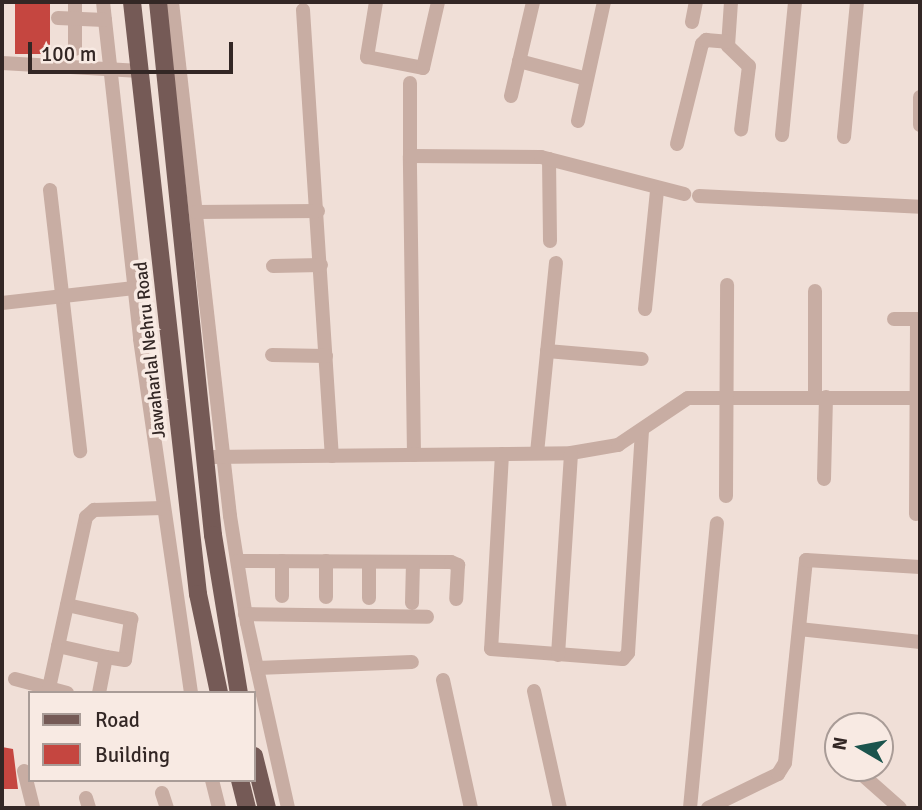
<!DOCTYPE html>
<style>
body{margin:0}
#map{position:relative;width:922px;height:810px;overflow:hidden;background:#f0dfd7;font-family:Signika,sans-serif}
div>[style]{position:absolute}
[style*='--x']{left:calc(var(--x)*1px);top:calc(var(--y)*1px);width:calc(var(--w)*1px);rotate:calc(var(--a)*1deg)}
.building>*{inset:0;background:#c54640;transform-origin:0 0}
.minor>*{height:14px;margin:-7px;padding:0 7px;transform-origin:7px;border-radius:7px;background:#c8ada3}
.major>*{height:18px;margin:-9px;padding:0 9px;transform-origin:9px;border-radius:9px;background:#755a56}
span{translate:-50% -50%;white-space:nowrap;text-align:center;line-height:1.15;-webkit-text-stroke:7px #f8eae3;paint-order:stroke}
.street-label{font-size:18px;color:#332725}
.frame{position:absolute;inset:0;border:4px solid #332725;pointer-events:none}
.legend{position:absolute;left:28px;top:691px;width:228px;height:91px;box-sizing:border-box;background:#f8eae3;border:2px solid #a99c97;margin:0;padding:9px 12px;list-style:none;font-size:21px;color:#332725}
.legend li{display:flex;align-items:center;gap:14px;height:35px}
.legend b{width:35px;border:2px solid #a99c97}
.north{position:absolute;left:824px;top:712px;width:70px;height:70px;box-sizing:border-box;background:#f8eae3;border:2px solid #a99c97;border-radius:50%;rotate:280deg;font-size:19px;font-weight:700;line-height:28px;text-align:center;color:#332725}
.north::after{content:'';display:block;margin:auto;width:24px;height:32px;background:#1b544d;clip-path:polygon(50% 0,100% 100%,50% 72%,0 100%)}
.scale{position:absolute;left:28px;top:42px;width:205px;height:32px;box-sizing:border-box;border:4px solid #332725;border-top:0;padding-left:9px;font-size:21px;line-height:24px;white-space:nowrap;color:#332725;-webkit-text-stroke:5px #f8eae3;paint-order:stroke}
</style>
<div id="map">
<div class="building">
<div style="left:15px;top:2px;width:35px;height:52px"></div>
<div style="clip-path:polygon(2px 747px,13px 749px,18px 789px,2px 789px)"></div>
</div>
<div class="minor">
<div style="--x:75;--y:2;--w:47;--a:90"></div>
<div style="--x:103;--y:2;--w:339;--a:83.7"></div>
<div style="--x:140;--y:339;--w:358;--a:81.8"></div>
<div style="--x:172;--y:2;--w:517;--a:83.56"></div>
<div style="--x:230;--y:516;--w:108;--a:81"></div>
<div style="--x:247;--y:623;--w:189;--a:77.5"></div>
<div style="--x:376;--y:2;--w:56;--a:99.3"></div>
<div style="--x:367;--y:57;--w:57;--a:11.1"></div>
<div style="--x:423;--y:68;--w:68;--a:-77.2"></div>
<div style="--x:731;--y:2;--w:44;--a:93.9"></div>
<div style="--x:728;--y:46;--w:29;--a:44"></div>
<div style="--x:749;--y:66;--w:64;--a:97.1"></div>
<div style="--x:303;--y:10;--w:447;--a:86.3"></div>
<div style="--x:58;--y:18;--w:47;--a:2.4"></div>
<div style="--x:692;--y:22;--w:20;--a:-79"></div>
<div style="--x:519;--y:61;--w:70;--a:14.8"></div>
<div style="--x:2;--y:63;--w:138;--a:3.3"></div>
<div style="--x:410;--y:83;--w:73;--a:90"></div>
<div style="--x:511;--y:96;--w:97;--a:-76.8"></div>
<div style="--x:920;--y:97;--w:28;--a:90"></div>
<div style="--x:578;--y:121;--w:122;--a:-77.7"></div>
<div style="--x:782;--y:135;--w:134;--a:-84.4"></div>
<div style="--x:844;--y:137;--w:136;--a:-84.5"></div>
<div style="--x:677;--y:144;--w:103;--a:-76"></div>
<div style="--x:702;--y:44;--w:6;--a:-45"></div>
<div style="--x:706;--y:40;--w:21;--a:5"></div>
<div style="--x:549;--y:159;--w:82;--a:89.3"></div>
<div style="--x:50;--y:190;--w:263;--a:83.4"></div>
<div style="--x:699;--y:196;--w:221;--a:2.8"></div>
<div style="--x:196;--y:212;--w:122;--a:-0.5"></div>
<div style="--x:273;--y:266;--w:48;--a:-1.2"></div>
<div style="--x:2;--y:303;--w:133;--a:-6.5"></div>
<div style="--x:645;--y:309;--w:120;--a:-84.2"></div>
<div style="--x:894;--y:319;--w:26;--a:0"></div>
<div style="--x:547;--y:351;--w:95;--a:4.8"></div>
<div style="--x:272;--y:355;--w:54;--a:1.1"></div>
<div style="--x:815;--y:397;--w:106;--a:-90"></div>
<div style="--x:537;--y:453;--w:191;--a:-84.3"></div>
<div style="--x:502;--y:454;--w:195;--a:93.2"></div>
<div style="--x:491;--y:649;--w:132;--a:4.3"></div>
<div style="--x:623;--y:659;--w:8;--a:-50"></div>
<div style="--x:628;--y:653;--w:222;--a:-86.4"></div>
<div style="--x:414;--y:455;--w:299;--a:-90.8"></div>
<div style="--x:410;--y:156;--w:131;--a:0.4"></div>
<div style="--x:541;--y:157;--w:148;--a:14.5"></div>
<div style="--x:213;--y:457;--w:358;--a:-0.6"></div>
<div style="--x:571;--y:453;--w:48;--a:-9.7"></div>
<div style="--x:618;--y:445;--w:84;--a:-33.9"></div>
<div style="--x:688;--y:398;--w:232;--a:0"></div>
<div style="--x:824;--y:479;--w:82;--a:-88.6"></div>
<div style="--x:726;--y:496;--w:211;--a:-89.7"></div>
<div style="--x:916;--y:514;--w:195;--a:-89.7"></div>
<div style="--x:238;--y:561;--w:213;--a:0.3"></div>
<div style="--x:451;--y:562;--w:8;--a:23"></div>
<div style="--x:458;--y:565;--w:34;--a:93"></div>
<div style="--x:282;--y:596;--w:35;--a:-90"></div>
<div style="--x:326;--y:597;--w:36;--a:-90"></div>
<div style="--x:369;--y:598;--w:36;--a:-90"></div>
<div style="--x:412;--y:603;--w:41;--a:-88.6"></div>
<div style="--x:67;--y:605;--w:66;--a:12.3"></div>
<div style="--x:131;--y:619;--w:41;--a:98.3"></div>
<div style="--x:125;--y:660;--w:19;--a:-171"></div>
<div style="--x:245;--y:614;--w:182;--a:0.9"></div>
<div style="--x:799;--y:629;--w:122;--a:6.1"></div>
<div style="--x:58;--y:646;--w:49;--a:12.9"></div>
<div style="--x:106;--y:657;--w:37;--a:101"></div>
<div style="--x:558;--y:655;--w:202;--a:-86.3"></div>
<div style="--x:257;--y:668;--w:155;--a:-2.2"></div>
<div style="--x:15;--y:679;--w:54;--a:15.1"></div>
<div style="--x:443;--y:680;--w:131;--a:77.7"></div>
<div style="--x:49;--y:688;--w:175;--a:-77.8"></div>
<div style="--x:86;--y:517;--w:11;--a:-41"></div>
<div style="--x:94;--y:510;--w:69;--a:-1.7"></div>
<div style="--x:534;--y:691;--w:120;--a:77.5"></div>
<div style="--x:857;--y:770;--w:57;--a:41.5"></div>
<div style="--x:24;--y:771;--w:38;--a:76"></div>
<div style="--x:212;--y:780;--w:29;--a:76"></div>
<div style="--x:162;--y:793;--w:16;--a:72"></div>
<div style="--x:86;--y:798;--w:10;--a:73"></div>
<div style="--x:690;--y:808;--w:286;--a:-84.6"></div>
<div style="--x:708;--y:808;--w:78;--a:-25.9"></div>
<div style="--x:778;--y:774;--w:13;--a:-58"></div>
<div style="--x:785;--y:763;--w:204;--a:-84.1"></div>
<div style="--x:806;--y:560;--w:114;--a:3.5"></div>
</div>
<div class="major">
<div style="--x:132;--y:2;--w:596;--a:83.64"></div>
<div style="--x:198;--y:594;--w:101;--a:78"></div>
<div style="--x:158;--y:2;--w:536;--a:84.11"></div>
<div style="--x:213;--y:535;--w:160;--a:80.7"></div>
<div style="--x:254;--y:756;--w:54;--a:76"></div>
<div style="--x:240;--y:780;--w:29;--a:76"></div>
</div>
<div class="street-label">
<span style="left:150px;top:350px;rotate:-96deg">Jawaharlal Nehru Road</span>
</div>
<div class="frame"></div>
<ul class="legend">
<li><b style="height:9px;background:#755a56"></b>Road</li>
<li><b style="height:19px;background:#c54640"></b>Building</li>
</ul>
<div class="north">N</div>
<div class="scale">100 m</div>
</div>
